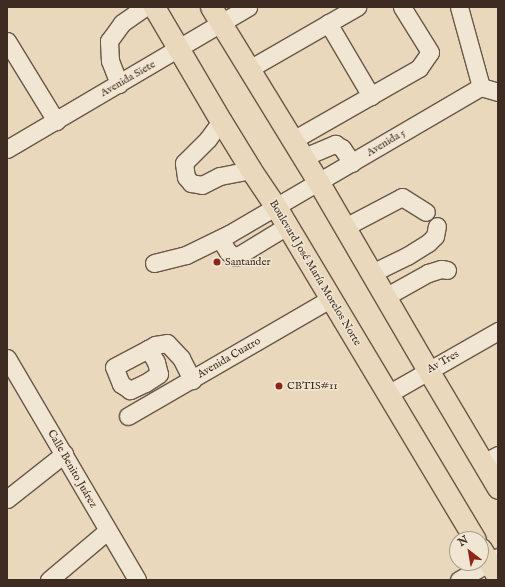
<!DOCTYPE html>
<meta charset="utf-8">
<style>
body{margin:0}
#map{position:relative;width:505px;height:587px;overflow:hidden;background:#ead8bc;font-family:"IM FELL English",serif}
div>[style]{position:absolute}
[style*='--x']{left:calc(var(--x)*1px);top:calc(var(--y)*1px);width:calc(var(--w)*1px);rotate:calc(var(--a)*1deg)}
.roads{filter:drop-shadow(1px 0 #695748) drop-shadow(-1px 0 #695748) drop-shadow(0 1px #695748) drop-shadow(0 -1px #695748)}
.minor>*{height:17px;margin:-8.5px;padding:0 8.5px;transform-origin:8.5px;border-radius:8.5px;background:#f1e6d3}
.major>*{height:21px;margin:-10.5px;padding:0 10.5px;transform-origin:10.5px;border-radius:10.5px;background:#ead8bc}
.dots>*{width:11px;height:11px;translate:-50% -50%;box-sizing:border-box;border:2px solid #f1e6d3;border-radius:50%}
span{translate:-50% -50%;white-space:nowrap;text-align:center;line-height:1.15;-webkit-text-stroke:3px #f1e6d3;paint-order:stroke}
.street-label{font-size:11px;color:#3e2c22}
.poi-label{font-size:11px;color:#3e2c22}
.left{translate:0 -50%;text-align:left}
.frame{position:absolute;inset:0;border:8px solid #3e2c22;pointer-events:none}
.north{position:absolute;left:449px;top:531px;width:40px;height:40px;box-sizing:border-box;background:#f1e6d3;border:1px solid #a99c8c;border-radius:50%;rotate:329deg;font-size:11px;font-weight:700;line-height:16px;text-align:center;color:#3e2c22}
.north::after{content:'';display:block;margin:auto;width:14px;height:18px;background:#8f2418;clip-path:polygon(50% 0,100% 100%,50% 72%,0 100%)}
</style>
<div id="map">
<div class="roads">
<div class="minor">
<div style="--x:459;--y:7;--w:83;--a:74.6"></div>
<div style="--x:328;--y:23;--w:85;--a:59.5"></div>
<div style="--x:7;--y:41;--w:94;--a:58.5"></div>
<div style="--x:249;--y:69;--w:125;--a:-29.9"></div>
<div style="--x:119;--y:84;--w:25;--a:-111"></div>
<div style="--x:110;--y:61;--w:20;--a:-93"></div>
<div style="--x:109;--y:41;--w:22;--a:-54"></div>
<div style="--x:122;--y:23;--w:28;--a:-35"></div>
<div style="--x:221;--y:121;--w:22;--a:126"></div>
<div style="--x:208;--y:139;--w:34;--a:135"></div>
<div style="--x:184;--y:163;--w:14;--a:82"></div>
<div style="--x:186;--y:177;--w:8;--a:50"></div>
<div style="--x:191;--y:183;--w:11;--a:10"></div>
<div style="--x:202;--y:185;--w:20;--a:-27"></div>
<div style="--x:220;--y:176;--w:32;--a:-11"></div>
<div style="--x:293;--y:140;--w:145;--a:-29.7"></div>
<div style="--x:419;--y:68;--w:19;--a:-55"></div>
<div style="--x:430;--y:52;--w:53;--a:-121.9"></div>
<div style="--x:7;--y:149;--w:280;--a:-30.5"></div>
<div style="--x:304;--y:157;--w:34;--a:-23"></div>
<div style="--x:335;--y:144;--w:8;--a:30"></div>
<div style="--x:342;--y:148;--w:18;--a:56"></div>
<div style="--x:345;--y:227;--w:64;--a:-27.8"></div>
<div style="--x:402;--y:197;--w:28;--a:32"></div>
<div style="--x:220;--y:239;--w:15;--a:58"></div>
<div style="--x:228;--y:252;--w:9;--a:32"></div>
<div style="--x:236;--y:257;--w:60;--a:-31.3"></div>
<div style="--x:154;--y:263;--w:33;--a:-14"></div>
<div style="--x:186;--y:255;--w:48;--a:-26"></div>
<div style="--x:229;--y:234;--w:292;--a:-30.3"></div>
<div style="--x:481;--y:87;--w:18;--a:16"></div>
<div style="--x:372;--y:273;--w:39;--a:-26"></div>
<div style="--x:407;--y:256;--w:25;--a:-32"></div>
<div style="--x:428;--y:243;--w:10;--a:-45"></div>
<div style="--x:435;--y:236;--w:10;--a:-79"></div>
<div style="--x:385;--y:297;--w:49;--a:-29.2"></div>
<div style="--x:428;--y:273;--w:14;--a:-17"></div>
<div style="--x:441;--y:269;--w:6;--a:9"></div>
<div style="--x:148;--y:349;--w:15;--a:58"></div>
<div style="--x:156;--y:362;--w:12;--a:76"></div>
<div style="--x:159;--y:374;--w:17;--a:147"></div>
<div style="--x:145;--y:383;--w:17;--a:155"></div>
<div style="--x:130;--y:390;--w:11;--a:-146"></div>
<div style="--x:121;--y:384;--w:18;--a:-112"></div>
<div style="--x:114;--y:367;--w:38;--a:-28"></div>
<div style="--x:148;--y:349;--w:8;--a:-30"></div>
<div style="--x:155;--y:345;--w:12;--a:-9"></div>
<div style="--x:167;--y:343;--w:21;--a:47"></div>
<div style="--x:181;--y:358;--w:25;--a:63"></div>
<div style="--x:7;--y:358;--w:257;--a:59.6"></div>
<div style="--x:388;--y:394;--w:127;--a:-29.8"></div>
<div style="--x:128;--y:416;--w:233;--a:-30.1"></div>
<div style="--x:483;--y:463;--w:17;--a:-28"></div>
<div style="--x:7;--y:499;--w:73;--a:-38.3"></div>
<div style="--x:49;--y:580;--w:76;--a:-40.2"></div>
<div style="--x:459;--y:580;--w:45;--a:-30.5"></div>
</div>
<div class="major">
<div style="--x:154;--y:7;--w:132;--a:59.6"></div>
<div style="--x:221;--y:121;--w:57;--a:58.5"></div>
<div style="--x:251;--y:170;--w:45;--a:56"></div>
<div style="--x:276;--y:207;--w:387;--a:59.1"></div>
<div style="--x:211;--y:7;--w:206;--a:58.5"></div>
<div style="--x:319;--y:183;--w:216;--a:59.8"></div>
<div style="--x:428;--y:370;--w:137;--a:59.3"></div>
<div style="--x:481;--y:549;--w:33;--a:59"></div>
</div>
</div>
<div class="dots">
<div style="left:217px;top:262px;background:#8f2418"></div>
<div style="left:279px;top:386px;background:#8f2418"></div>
</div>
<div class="street-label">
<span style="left:128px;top:79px;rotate:-30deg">Avenida Siete</span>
<span style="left:386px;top:143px;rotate:-31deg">Avenida 5</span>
<span style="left:315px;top:273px;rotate:59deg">Boulevard José María Morelos Norte</span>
<span style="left:229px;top:358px;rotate:-30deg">Avenida Cuatro</span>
<span style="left:443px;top:362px;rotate:-29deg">Av Tres</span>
<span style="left:72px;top:469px;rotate:60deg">Calle Benito Juárez</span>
</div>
<div class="poi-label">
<span class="left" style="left:225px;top:262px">Santander</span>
<span class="left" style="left:287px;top:386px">CBTIS#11</span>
</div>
<div class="frame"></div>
<div class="north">N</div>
</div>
